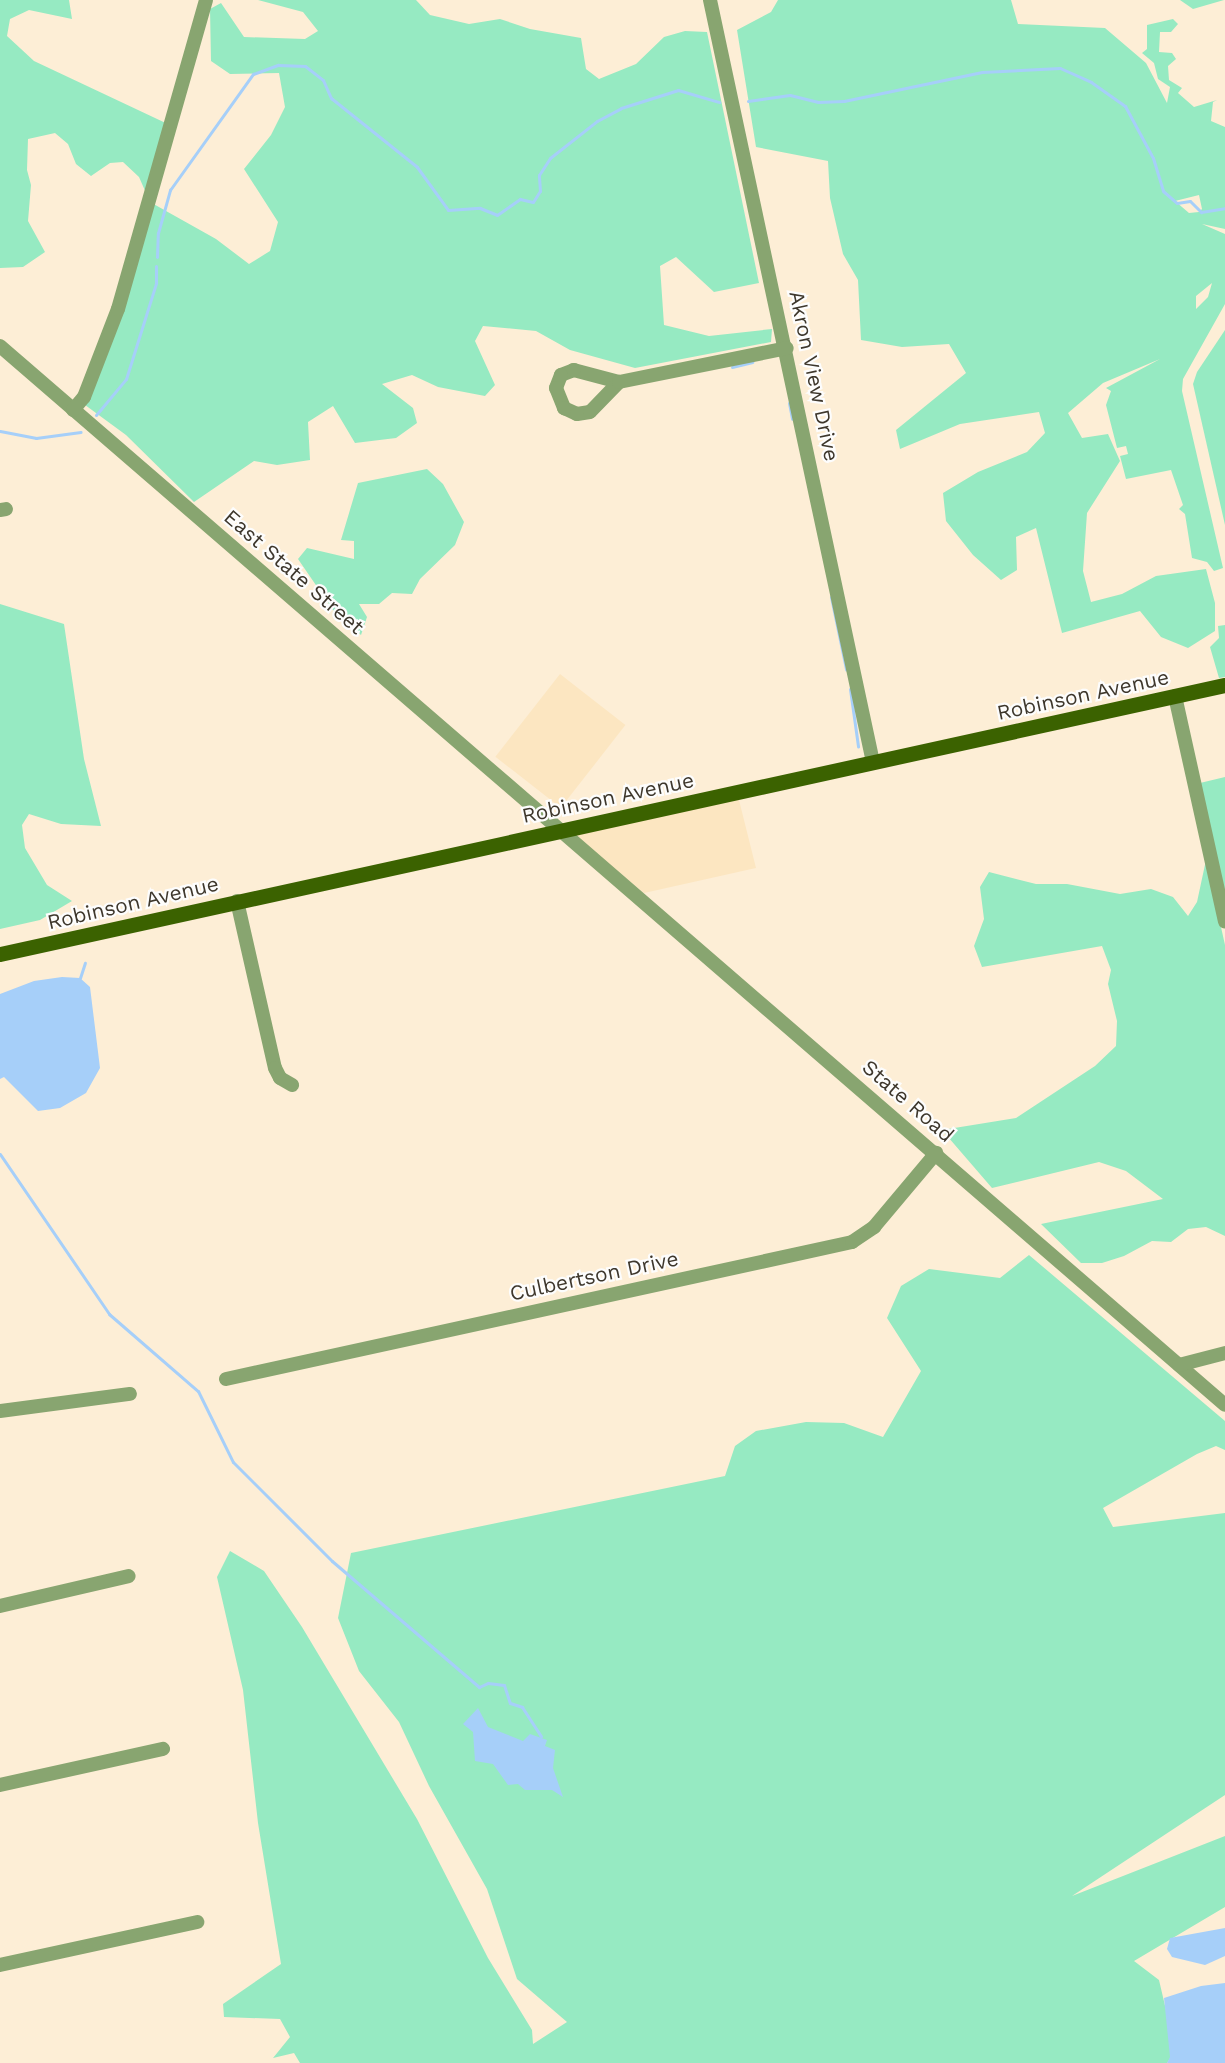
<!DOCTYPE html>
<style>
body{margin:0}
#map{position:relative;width:1225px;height:2063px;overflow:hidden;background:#fdeed6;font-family:"Work Sans",sans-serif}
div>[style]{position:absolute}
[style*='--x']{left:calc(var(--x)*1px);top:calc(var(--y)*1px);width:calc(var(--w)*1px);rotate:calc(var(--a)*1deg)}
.built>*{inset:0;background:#fce6c1;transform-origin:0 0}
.green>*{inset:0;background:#96eac2}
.water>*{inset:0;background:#a6cff9}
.stream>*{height:3px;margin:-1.5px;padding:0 1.5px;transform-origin:1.5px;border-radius:1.5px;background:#a6cff9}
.minor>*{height:14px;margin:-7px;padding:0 7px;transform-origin:7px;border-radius:7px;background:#88a570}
.major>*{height:15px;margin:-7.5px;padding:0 7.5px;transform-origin:7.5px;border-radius:7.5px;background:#3b6200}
span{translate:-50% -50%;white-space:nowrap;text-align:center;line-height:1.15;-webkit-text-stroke:4.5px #fdfdfd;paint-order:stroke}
.street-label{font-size:21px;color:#3e372c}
</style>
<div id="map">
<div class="built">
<div style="left:560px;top:674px;width:83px;height:105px;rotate:38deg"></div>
<div style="clip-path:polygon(738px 796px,756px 868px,644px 893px,569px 832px)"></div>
</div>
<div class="green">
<div style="clip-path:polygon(0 0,69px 0,72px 19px,29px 10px,10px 19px,7px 36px,34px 61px,172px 126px,150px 202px,216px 239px,249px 264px,270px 251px,278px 222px,244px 169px,271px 135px,285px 107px,279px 73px,230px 74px,211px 61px,210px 9px,221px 3px,244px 37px,305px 39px,318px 31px,303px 12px,258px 0,416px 0,430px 15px,469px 24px,500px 19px,530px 29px,581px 38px,586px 69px,599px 79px,636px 64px,664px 37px,685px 31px,707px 32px,759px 283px,714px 292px,676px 257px,660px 266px,664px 325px,709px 336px,772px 329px,771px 342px,635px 368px,570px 350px,536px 331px,483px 326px,475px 341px,495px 385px,485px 396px,438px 387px,412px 375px,382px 384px,413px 408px,417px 423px,396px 438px,355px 443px,333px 406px,308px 422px,310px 460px,277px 465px,254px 461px,194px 502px,126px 435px,81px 402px,150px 202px,139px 177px,123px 162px,110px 163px,91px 176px,76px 164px,68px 144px,55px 133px,28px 139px,27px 170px,31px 185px,28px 221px,45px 252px,23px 267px,0 268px)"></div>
<div style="clip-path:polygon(evenodd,778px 0,1011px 0,1018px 24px,1105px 28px,1146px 63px,1167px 103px,1170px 87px,1158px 79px,1154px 63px,1142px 53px,1147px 49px,1147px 25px,1173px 19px,1178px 24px,1171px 32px,1160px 32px,1159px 52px,1172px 53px,1176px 59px,1168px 66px,1169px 80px,1182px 88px,1178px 93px,1194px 107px,1217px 100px,1213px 102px,1211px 121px,1225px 127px,1225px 229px,1202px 224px,1225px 234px,1225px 304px,1183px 379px,1182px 391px,1223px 568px,1214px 571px,1207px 562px,1192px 558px,1185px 514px,1179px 509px,1183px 505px,1171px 470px,1126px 479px,1120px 456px,1128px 454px,1126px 446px,1117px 448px,1106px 405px,1111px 391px,1106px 388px,1160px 359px,1103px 383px,1068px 413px,1082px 438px,1108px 434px,1120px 461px,1087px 513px,1083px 571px,1091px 602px,1122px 594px,1156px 576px,1206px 569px,1215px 603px,1215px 631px,1188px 648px,1161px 637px,1140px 611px,1062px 633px,1036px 528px,1016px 537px,1017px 570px,1001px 580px,973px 555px,946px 521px,943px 493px,978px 472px,1027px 452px,1045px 433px,1039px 412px,960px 424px,900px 449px,896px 430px,966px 373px,949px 344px,902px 347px,861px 340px,858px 280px,843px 254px,830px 198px,828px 161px,756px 147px,737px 30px,771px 12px,778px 0,1199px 195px,1202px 209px,1199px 212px,1189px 213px,1175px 201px,1199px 195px,778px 0,1212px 283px,1208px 297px,1196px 309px,1196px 296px,1212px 283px)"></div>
<div style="clip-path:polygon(1180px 0,1224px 0,1193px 9px)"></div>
<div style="clip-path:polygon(1225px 330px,1225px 525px,1193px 384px,1197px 372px)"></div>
<div style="clip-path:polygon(427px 469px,443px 484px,464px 522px,455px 545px,420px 579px,412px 594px,392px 593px,379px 604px,359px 604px,367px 617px,361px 635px,333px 610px,298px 559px,307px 548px,354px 559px,354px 541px,341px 540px,358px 483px)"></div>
<div style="clip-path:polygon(0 604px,64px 624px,84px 759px,101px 826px,61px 824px,29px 814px,22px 825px,25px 848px,47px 885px,72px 901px,40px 920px,0 929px)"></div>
<div style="clip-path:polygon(1225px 625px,1225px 677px,1219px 678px,1210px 647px,1219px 638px,1218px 626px)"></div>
<div style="clip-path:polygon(1225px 777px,1225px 897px,1200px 783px)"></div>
<div style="clip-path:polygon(1206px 860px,1225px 945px,1225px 1236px,1206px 1227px,1188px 1229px,1171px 1242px,1152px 1241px,1124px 1256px,1102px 1263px,1081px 1263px,1041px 1224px,1163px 1199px,1126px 1171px,1099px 1162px,992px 1188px,942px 1130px,1016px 1118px,1095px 1066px,1116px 1046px,1117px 1021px,1108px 984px,1111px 970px,1102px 946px,982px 967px,974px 946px,984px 919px,980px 887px,989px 872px,1036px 884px,1067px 884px,1120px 894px,1151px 889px,1173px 897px,1188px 916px,1197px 902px)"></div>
<div style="clip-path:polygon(1029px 1255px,1225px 1421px,1225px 1450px,1216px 1446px,1197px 1454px,1103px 1508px,1113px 1527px,1225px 1513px,1225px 1795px,1072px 1896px,1225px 1836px,1225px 1907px,1134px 1961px,1159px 1980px,1166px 2010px,1171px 2057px,1167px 2063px,300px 2063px,294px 2053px,273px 2058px,290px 2037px,280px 2019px,224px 2017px,223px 2004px,281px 1964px,258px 1823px,243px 1690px,217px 1577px,230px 1551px,264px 1571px,302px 1627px,417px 1819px,488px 1958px,532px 2030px,533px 2044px,567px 2022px,517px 1979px,487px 1889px,429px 1786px,399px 1722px,359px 1671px,338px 1618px,351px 1553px,725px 1476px,735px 1446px,756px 1431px,806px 1422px,844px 1423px,883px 1437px,921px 1371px,887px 1318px,901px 1286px,929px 1269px,1000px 1278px)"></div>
</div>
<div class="water">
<div style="clip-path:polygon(62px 977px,80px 978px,90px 987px,100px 1068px,86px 1093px,60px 1108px,38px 1111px,4px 1077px,0 1079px,0 994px,34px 981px)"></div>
<div style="clip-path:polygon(478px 1708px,488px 1727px,523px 1741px,530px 1734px,547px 1740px,545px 1746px,555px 1750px,553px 1768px,563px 1797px,552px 1790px,525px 1790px,518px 1784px,508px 1785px,493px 1764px,475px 1761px,473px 1732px,463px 1724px)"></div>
<div style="clip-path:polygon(1225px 1928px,1225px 1956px,1205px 1965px,1172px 1957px,1167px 1949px,1170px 1938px)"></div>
<div style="clip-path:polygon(1225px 1983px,1225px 2063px,1167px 2063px,1170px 2057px,1164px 1998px,1201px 1986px)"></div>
</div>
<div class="stream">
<div style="--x:748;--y:101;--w:42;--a:-8.1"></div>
<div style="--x:790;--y:95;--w:29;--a:14"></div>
<div style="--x:818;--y:102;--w:26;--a:-2"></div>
<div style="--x:844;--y:101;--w:141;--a:-11.9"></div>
<div style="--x:982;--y:72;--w:78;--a:-2.9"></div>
<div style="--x:1060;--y:68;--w:34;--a:24"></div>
<div style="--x:1091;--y:82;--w:42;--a:35.2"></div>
<div style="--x:1125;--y:106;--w:59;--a:61.7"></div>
<div style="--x:1153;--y:158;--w:34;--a:73"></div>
<div style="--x:1163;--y:191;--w:18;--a:41"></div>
<div style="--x:1177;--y:203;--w:13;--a:-9"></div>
<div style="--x:1190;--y:201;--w:16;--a:45"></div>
<div style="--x:1201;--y:212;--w:24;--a:-9"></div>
<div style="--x:157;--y:257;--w:24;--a:-88"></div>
<div style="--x:158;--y:233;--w:45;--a:-74.4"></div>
<div style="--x:170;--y:190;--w:143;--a:-54.4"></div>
<div style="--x:253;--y:74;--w:27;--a:-20"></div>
<div style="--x:278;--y:65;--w:27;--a:2"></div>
<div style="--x:305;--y:66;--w:23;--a:38"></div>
<div style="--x:323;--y:80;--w:20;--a:66"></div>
<div style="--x:331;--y:98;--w:110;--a:38.7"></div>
<div style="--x:417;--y:167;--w:53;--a:54.2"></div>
<div style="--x:448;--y:210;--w:32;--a:-4"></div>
<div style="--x:480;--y:208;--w:18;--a:22"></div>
<div style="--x:497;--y:215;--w:28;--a:-35"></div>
<div style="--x:520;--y:199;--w:13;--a:13"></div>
<div style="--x:533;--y:202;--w:13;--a:-58"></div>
<div style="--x:540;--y:191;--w:16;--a:-94"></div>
<div style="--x:539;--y:175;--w:20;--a:-57"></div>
<div style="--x:550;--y:158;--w:60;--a:-38.2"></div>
<div style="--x:597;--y:121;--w:27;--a:-28"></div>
<div style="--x:621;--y:108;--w:60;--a:-17.5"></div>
<div style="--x:678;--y:90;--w:43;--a:16.3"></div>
<div style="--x:732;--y:367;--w:21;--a:-14"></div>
<div style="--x:789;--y:403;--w:16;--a:79"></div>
<div style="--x:96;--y:415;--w:47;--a:-50.2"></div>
<div style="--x:126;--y:379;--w:101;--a:-72.6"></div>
<div style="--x:156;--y:283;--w:17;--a:-90"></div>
<div style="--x:0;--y:431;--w:37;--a:11"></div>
<div style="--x:36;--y:438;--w:45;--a:-7.6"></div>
<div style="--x:831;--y:597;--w:74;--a:78.2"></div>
<div style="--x:850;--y:689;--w:58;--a:82"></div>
<div style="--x:80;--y:978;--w:16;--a:-72"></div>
<div style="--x:0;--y:1154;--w:194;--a:55.7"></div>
<div style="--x:109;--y:1314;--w:118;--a:40.9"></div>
<div style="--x:198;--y:1391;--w:79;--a:63.8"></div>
<div style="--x:233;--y:1462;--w:140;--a:45"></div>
<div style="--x:332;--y:1561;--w:194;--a:40.6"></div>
<div style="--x:479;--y:1687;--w:10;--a:-24"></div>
<div style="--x:488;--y:1683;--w:16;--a:7"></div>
<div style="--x:504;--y:1685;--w:19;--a:72"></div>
<div style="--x:510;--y:1703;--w:13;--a:18"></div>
<div style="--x:522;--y:1707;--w:35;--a:57"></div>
</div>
<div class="minor">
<div style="--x:710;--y:0;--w:779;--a:77.93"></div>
<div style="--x:0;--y:346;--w:1619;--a:40.84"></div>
<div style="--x:619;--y:382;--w:47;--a:-165.1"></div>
<div style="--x:574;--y:370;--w:14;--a:159"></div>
<div style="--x:561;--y:375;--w:14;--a:111"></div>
<div style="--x:556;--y:388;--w:22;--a:68"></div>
<div style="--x:564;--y:408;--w:14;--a:25"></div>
<div style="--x:577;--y:414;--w:13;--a:-9"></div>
<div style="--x:590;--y:412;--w:42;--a:-46"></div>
<div style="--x:619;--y:382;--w:171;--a:-11.4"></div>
<div style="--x:73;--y:410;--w:17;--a:-50"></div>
<div style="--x:84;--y:397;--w:94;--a:-68.9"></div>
<div style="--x:118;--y:309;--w:321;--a:-74.1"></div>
<div style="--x:0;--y:510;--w:6;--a:-9"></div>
<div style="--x:1175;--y:696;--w:231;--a:77.5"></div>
<div style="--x:237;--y:901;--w:171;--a:77.2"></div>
<div style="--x:275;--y:1068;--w:11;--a:63"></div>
<div style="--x:280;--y:1078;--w:14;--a:30"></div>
<div style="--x:1179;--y:1365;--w:48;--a:-14.6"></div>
<div style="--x:226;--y:1379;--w:641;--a:-12.34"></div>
<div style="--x:852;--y:1242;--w:27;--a:-34"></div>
<div style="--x:874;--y:1227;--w:97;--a:-50"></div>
<div style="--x:0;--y:1411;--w:131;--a:-7.5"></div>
<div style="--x:0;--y:1606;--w:132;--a:-13.1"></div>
<div style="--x:0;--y:1785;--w:167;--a:-12.5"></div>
<div style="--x:0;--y:1965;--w:202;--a:-12.3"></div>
</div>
<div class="major">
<div style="--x:0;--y:954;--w:1254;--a:-12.39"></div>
</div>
<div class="street-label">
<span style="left:814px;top:376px;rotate:78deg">Akron View Drive</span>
<span style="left:294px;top:572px;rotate:41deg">East State Street</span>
<span style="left:1083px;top:695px;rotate:-12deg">Robinson Avenue</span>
<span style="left:608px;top:798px;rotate:-12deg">Robinson Avenue</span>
<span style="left:133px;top:903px;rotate:-13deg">Robinson Avenue</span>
<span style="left:908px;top:1101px;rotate:41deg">State Road</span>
<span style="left:594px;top:1276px;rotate:-12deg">Culbertson Drive</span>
</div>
</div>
